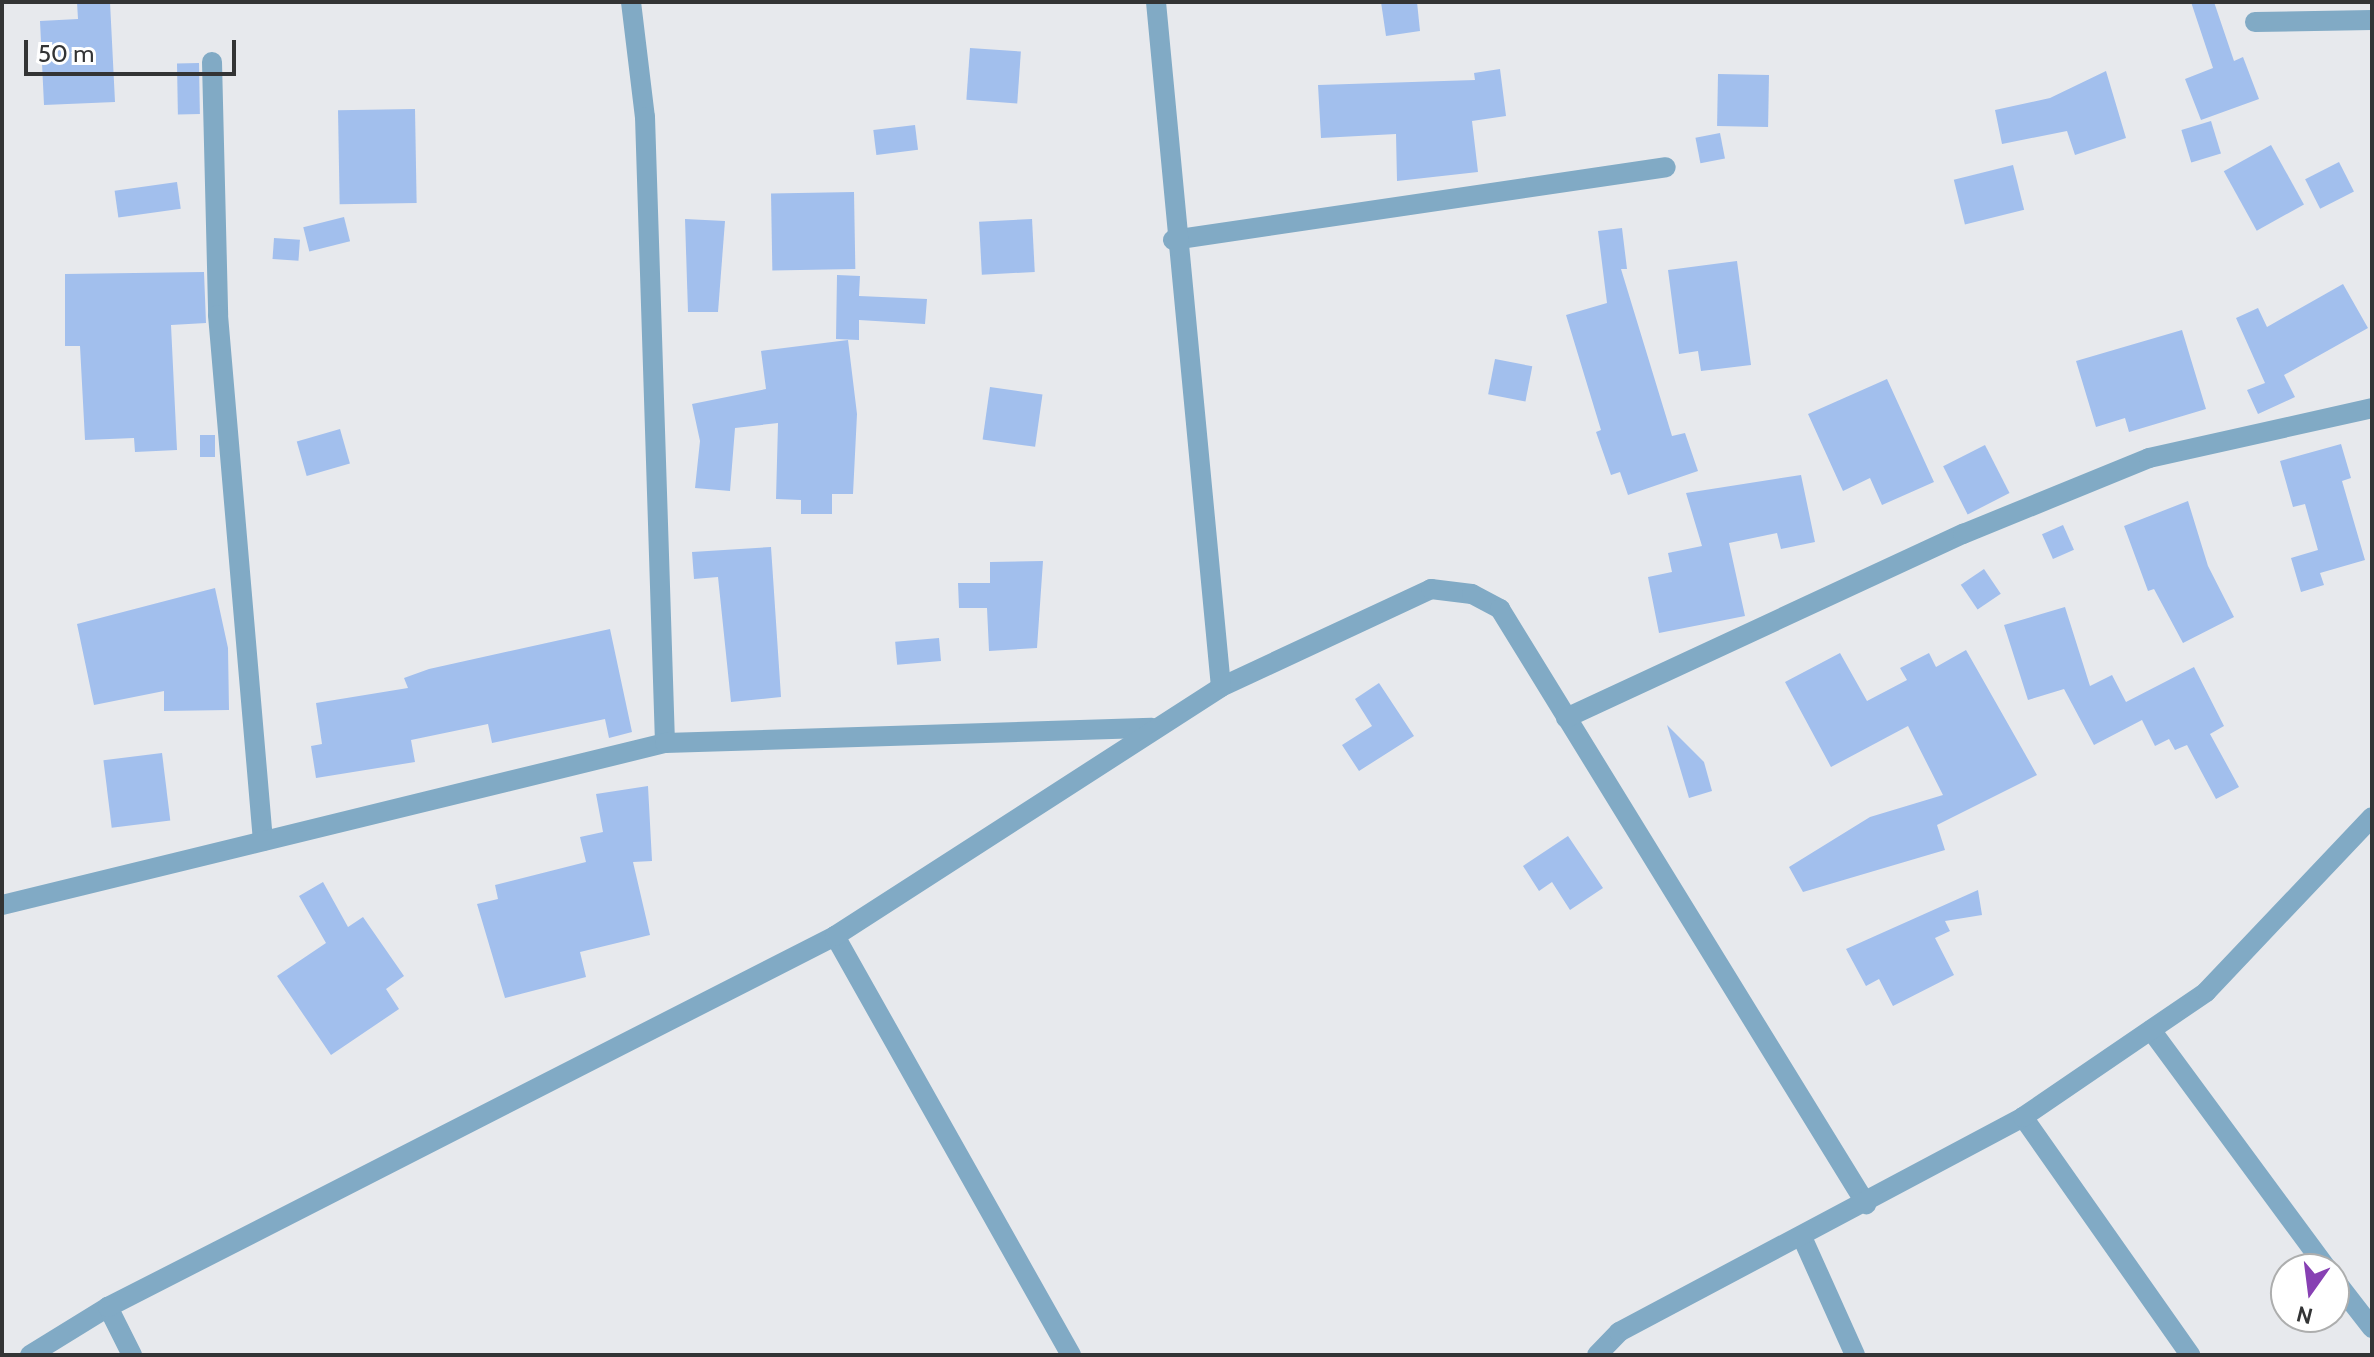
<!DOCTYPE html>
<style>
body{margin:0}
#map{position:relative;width:2374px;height:1357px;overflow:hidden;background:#e7e9ed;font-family:Cabin,sans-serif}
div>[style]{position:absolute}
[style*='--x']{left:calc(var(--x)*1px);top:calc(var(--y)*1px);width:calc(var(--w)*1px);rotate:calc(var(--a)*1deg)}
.building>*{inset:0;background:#a2bfed;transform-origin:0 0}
.street>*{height:20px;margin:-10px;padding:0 10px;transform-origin:10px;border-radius:10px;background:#81aac5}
span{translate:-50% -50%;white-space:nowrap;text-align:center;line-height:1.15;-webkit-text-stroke:6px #fff;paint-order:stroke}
.frame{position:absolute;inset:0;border:4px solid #333435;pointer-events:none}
.north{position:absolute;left:2270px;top:1253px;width:80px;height:80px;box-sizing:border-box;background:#fff;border:2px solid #adaeae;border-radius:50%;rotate:194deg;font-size:22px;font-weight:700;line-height:32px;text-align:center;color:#333435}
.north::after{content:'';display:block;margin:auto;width:28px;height:36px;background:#8740b3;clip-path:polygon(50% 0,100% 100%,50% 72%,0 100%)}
.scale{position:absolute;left:24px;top:40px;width:212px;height:36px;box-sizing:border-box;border:4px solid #333435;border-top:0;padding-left:10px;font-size:24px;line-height:28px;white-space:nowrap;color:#333435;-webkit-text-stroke:6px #fff;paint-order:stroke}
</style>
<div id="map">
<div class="building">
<div style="clip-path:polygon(77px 2px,110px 2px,115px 102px,44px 105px,40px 21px,78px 19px)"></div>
<div style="clip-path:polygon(1381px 2px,1417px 2px,1420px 31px,1386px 36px)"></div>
<div style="clip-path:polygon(2191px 2px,2214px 2px,2234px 61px,2243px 57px,2259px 99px,2201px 120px,2185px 79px,2213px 68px)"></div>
<div style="left:970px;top:48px;width:51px;height:52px;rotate:4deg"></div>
<div style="left:199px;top:63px;width:51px;height:22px;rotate:89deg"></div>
<div style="clip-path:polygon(1500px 69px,1506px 116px,1472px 121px,1478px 172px,1397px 181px,1396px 134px,1321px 138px,1318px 85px,1475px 80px,1474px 73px)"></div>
<div style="clip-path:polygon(2106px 71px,2126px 138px,2075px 155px,2067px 131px,2002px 144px,1995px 110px,2050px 98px)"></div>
<div style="left:1718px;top:74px;width:51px;height:52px;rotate:1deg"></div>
<div style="left:415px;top:109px;width:94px;height:77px;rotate:89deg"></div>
<div style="left:2211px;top:121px;width:34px;height:31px;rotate:73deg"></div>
<div style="left:915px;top:125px;width:25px;height:42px;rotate:83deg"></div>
<div style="left:1720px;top:133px;width:26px;height:25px;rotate:79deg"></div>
<div style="left:2271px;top:145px;width:68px;height:54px;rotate:61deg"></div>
<div style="left:2339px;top:162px;width:33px;height:38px;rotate:63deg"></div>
<div style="left:2013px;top:165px;width:46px;height:61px;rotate:76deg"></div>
<div style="left:177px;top:182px;width:27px;height:63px;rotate:82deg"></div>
<div style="left:854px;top:192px;width:77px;height:83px;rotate:89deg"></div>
<div style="left:344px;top:217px;width:25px;height:42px;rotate:76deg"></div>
<div style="clip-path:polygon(685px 219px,725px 221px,718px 312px,688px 312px)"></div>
<div style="left:1032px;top:219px;width:53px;height:53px;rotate:87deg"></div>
<div style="clip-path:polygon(1622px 228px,1627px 269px,1621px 269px,1672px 436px,1685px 433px,1698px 471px,1628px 495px,1620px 472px,1611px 475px,1596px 432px,1601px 430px,1566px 315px,1607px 303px,1598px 231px)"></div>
<div style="left:274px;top:238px;width:26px;height:21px;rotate:4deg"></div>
<div style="clip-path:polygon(1737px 261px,1751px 365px,1701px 371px,1698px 351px,1679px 354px,1668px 270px)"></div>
<div style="clip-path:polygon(204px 272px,206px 323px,171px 325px,177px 450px,135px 452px,134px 438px,85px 440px,80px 346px,65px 346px,65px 274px)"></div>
<div style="clip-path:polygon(837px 275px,860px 276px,859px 296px,927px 299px,925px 324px,859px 320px,859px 340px,836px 339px)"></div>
<div style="clip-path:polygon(2343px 284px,2368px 328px,2284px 375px,2295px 397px,2258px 414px,2247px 390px,2265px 383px,2236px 318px,2258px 308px,2267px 327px)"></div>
<div style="clip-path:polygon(2182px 330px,2206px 409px,2129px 432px,2125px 418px,2096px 427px,2076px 361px)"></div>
<div style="clip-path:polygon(848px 340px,857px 414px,853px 494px,832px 494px,832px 514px,801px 514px,801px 500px,776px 499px,778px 423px,735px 428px,730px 491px,695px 488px,700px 441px,692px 404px,766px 389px,761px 351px)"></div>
<div style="left:1495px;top:359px;width:38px;height:36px;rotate:11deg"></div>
<div style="clip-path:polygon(1887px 379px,1934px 482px,1882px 505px,1870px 478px,1843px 491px,1808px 414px)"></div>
<div style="left:990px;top:387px;width:53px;height:53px;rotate:8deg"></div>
<div style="left:340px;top:429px;width:36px;height:45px;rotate:74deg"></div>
<div style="left:200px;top:435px;width:15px;height:22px"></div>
<div style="clip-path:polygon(2341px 444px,2351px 478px,2342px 481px,2365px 560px,2320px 573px,2324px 585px,2301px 592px,2291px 558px,2318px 550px,2305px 504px,2293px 507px,2280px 461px)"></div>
<div style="left:1985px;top:445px;width:54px;height:47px;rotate:63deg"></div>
<div style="clip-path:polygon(1801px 475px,1815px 542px,1781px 549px,1777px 533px,1729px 543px,1745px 616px,1659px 633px,1648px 577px,1672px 572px,1668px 553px,1702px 546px,1686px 493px)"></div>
<div style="clip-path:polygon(2188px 501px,2208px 566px,2234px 617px,2183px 643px,2154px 589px,2148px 591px,2124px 526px)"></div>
<div style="left:2063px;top:525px;width:27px;height:23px;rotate:66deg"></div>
<div style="clip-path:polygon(771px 547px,781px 697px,731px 702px,718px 577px,694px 579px,692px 552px)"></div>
<div style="clip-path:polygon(1043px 561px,1037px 648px,989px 651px,987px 608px,959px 608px,958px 583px,990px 583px,990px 562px)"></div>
<div style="left:1984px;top:569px;width:30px;height:28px;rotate:56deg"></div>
<div style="clip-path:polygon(215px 588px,228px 648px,229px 710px,164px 711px,164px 691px,94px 705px,77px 624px)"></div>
<div style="clip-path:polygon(2065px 607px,2090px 686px,2112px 675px,2126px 702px,2194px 667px,2224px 726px,2210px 734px,2239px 787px,2216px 799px,2187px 745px,2175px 750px,2169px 739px,2155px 746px,2142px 720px,2094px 745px,2064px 689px,2028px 700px,2004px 625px)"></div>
<div style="clip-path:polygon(610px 629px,632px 732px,609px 738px,605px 719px,492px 743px,488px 724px,411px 740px,415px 762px,316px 778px,311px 746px,322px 744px,316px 703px,408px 688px,404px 678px,429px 669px)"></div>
<div style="left:939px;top:638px;width:23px;height:44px;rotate:85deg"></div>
<div style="clip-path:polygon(1966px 650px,2037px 775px,1937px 825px,1945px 850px,1803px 892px,1789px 867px,1870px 817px,1943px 795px,1908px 726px,1831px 767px,1785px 682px,1840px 653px,1867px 701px,1907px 680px,1900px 668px,1929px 653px,1936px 667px)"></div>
<div style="clip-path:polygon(1379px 683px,1414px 736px,1359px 771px,1342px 745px,1372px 726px,1355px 699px)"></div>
<div style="clip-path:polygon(1667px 725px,1704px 762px,1712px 791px,1689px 798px)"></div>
<div style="left:162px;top:753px;width:68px;height:59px;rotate:83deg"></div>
<div style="clip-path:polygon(648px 786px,652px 861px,633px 862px,650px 935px,580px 952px,586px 977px,505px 998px,477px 904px,498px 899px,495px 885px,586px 862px,580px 837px,603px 832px,596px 794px)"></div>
<div style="clip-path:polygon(1568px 836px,1603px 888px,1570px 910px,1552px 882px,1539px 891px,1523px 866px)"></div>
<div style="clip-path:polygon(323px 882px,348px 927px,363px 917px,404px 976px,386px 989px,399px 1009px,331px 1055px,277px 976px,326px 943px,299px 896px)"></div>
<div style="clip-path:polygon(1978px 890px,1982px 915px,1945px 921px,1950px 931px,1935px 938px,1954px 975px,1893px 1006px,1879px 979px,1866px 986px,1846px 949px)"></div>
</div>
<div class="street">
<div style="--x:631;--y:2;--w:116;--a:83.1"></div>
<div style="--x:645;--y:117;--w:626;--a:88.17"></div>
<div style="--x:2255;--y:22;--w:117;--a:-1"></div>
<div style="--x:212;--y:62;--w:253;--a:88.6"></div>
<div style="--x:218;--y:315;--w:528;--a:85.11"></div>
<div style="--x:1173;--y:240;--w:498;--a:-8.4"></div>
<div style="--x:1221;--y:687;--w:232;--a:-25"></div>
<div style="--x:1431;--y:589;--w:41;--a:7"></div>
<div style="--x:1472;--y:594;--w:32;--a:28"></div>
<div style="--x:1500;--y:609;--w:699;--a:58.4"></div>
<div style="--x:1566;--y:718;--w:438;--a:-24.9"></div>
<div style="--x:1963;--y:534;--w:201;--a:-22.2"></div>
<div style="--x:2149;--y:458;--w:229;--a:-12.6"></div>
<div style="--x:2;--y:905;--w:683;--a:-13.73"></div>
<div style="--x:665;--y:743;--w:487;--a:-1.8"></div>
<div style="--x:2151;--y:1030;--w:297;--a:53.6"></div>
<div style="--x:2023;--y:1117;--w:291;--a:54.9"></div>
<div style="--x:1802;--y:1237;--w:129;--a:65.8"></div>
<div style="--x:2334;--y:1279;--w:62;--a:52.2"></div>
<div style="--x:30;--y:1355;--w:92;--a:-31.6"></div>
<div style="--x:132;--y:1355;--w:54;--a:-116.6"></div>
<div style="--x:108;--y:1307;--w:816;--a:-27.04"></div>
<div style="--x:1071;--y:1355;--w:481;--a:-119.4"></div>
<div style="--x:835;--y:936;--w:459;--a:-32.8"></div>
<div style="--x:1221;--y:687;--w:688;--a:-95.42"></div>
<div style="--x:1597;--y:1355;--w:32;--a:-46"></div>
<div style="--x:1619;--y:1332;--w:458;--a:-28"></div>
<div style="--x:2023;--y:1117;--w:222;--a:-34.3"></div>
<div style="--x:2206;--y:992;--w:241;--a:-46.5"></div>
</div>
<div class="frame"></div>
<div class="north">N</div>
<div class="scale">50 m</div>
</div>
